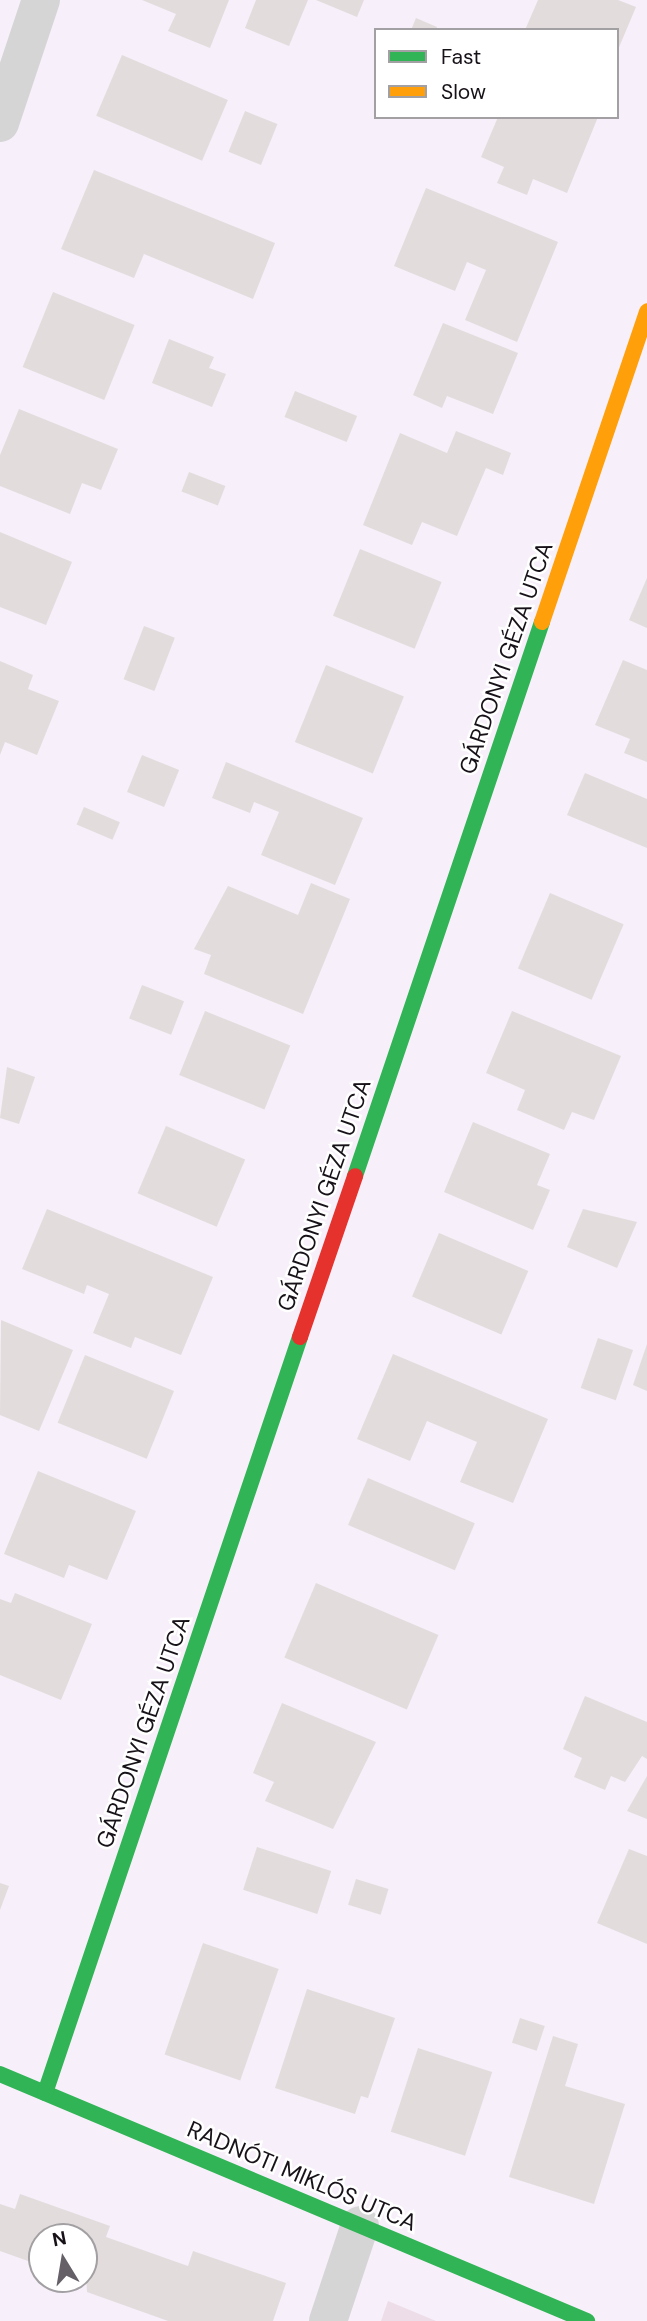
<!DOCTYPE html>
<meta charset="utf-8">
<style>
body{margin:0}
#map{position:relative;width:647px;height:2321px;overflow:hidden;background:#f7eff9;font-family:"DM Sans",sans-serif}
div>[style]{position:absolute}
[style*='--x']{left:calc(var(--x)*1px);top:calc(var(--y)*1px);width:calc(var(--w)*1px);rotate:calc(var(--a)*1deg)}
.education>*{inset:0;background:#eddde8}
.building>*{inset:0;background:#e3dcdc;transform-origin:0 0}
.street>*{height:38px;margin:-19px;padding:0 19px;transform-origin:19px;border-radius:19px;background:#d6d5d6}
.fast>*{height:16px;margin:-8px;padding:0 8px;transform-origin:8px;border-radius:8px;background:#30b455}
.slow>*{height:16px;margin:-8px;padding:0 8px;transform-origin:8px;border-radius:8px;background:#ff9f0a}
.jam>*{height:16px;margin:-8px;padding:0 8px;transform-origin:8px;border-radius:8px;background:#e5322d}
span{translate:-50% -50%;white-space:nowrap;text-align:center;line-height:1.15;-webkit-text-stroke:5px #fff;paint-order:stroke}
.street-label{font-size:23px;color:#171118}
.legend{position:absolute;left:374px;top:28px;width:245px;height:91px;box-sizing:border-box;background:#fff;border:2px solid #a2a0a3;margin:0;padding:9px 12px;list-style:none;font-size:21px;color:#171118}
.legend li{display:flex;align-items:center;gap:14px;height:35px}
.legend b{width:35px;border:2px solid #a2a0a3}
.north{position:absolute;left:28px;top:2223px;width:70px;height:70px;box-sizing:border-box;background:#fff;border:2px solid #a2a0a3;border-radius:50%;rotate:349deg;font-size:19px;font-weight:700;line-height:28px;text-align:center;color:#171118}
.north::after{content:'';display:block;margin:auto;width:24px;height:32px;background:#655f67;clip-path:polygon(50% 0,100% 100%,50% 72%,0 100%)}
</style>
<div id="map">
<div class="education">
<div style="clip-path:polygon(388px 2301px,436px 2321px,381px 2321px)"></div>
</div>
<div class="building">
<div style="clip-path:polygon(142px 0,229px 0,210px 48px,168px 31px,176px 14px)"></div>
<div style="clip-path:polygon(256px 0,308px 0,289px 46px,245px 28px)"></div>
<div style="clip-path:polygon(316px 0,364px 0,357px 17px)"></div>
<div style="clip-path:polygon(538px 0,618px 0,636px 7px,617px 52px,617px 30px,525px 30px)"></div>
<div style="clip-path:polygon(416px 18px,437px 27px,436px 30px,411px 30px)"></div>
<div style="left:122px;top:55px;width:115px;height:66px;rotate:23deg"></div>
<div style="left:245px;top:111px;width:35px;height:44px;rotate:22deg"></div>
<div style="clip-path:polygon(498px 117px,598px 117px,567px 193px,533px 179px,527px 195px,497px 183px,504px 167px,481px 157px)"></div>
<div style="clip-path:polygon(94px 170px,275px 243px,253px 299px,144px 254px,134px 278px,61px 249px)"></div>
<div style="clip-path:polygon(426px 188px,558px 242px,517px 342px,465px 320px,486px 270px,467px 262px,455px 291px,394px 266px)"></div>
<div style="left:53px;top:292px;width:88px;height:81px;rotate:22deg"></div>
<div style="clip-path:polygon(443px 323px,518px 353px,493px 414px,447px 396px,442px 408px,413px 395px)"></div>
<div style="clip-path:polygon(169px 339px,214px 357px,209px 368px,226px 374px,212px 407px,152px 383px)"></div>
<div style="left:295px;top:391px;width:67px;height:28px;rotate:22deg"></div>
<div style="clip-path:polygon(19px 409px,118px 449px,101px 490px,82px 483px,70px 514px,0 486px,0 455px)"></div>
<div style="clip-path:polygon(456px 431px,511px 453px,503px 475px,486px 468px,457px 536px,422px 522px,412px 545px,363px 525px,400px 433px,447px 453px)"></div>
<div style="left:189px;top:472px;width:39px;height:21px;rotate:21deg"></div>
<div style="clip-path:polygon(0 532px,72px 562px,46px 625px,0 607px)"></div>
<div style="left:360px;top:549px;width:88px;height:72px;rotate:22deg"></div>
<div style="clip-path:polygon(647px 578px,647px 628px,629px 620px)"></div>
<div style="left:144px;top:626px;width:33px;height:57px;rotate:21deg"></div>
<div style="clip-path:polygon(623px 660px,647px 670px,647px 762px,624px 753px,630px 739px,595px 725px)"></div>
<div style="clip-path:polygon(0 661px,33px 675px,28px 689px,59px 701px,37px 755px,5px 742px,0 755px)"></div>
<div style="left:326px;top:665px;width:84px;height:83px;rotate:22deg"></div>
<div style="left:142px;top:755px;width:40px;height:40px;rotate:22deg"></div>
<div style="clip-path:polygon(226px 762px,363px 818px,335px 885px,261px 855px,279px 812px,254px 802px,250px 813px,212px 798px)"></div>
<div style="clip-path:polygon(585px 773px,647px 799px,647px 848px,567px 815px)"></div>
<div style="left:84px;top:807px;width:39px;height:19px;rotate:23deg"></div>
<div style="clip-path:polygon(311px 883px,350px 899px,303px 1014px,204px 974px,211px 955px,194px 949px,228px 886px,298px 915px)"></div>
<div style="left:550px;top:893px;width:80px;height:82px;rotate:23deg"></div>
<div style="left:142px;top:985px;width:45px;height:36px;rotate:21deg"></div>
<div style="left:205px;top:1011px;width:92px;height:69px;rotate:22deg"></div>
<div style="clip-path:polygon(512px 1011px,621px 1056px,594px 1120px,572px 1112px,564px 1130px,517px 1110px,525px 1090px,486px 1073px)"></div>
<div style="clip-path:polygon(7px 1067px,35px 1077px,19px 1124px,0 1118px)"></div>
<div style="clip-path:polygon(473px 1122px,550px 1154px,537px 1185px,550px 1190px,533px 1230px,444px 1192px)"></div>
<div style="left:166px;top:1126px;width:86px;height:73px;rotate:23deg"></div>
<div style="clip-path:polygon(47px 1209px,213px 1277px,181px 1355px,135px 1337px,131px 1348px,93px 1333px,109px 1294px,87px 1285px,84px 1294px,22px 1269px)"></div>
<div style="clip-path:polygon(583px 1209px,637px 1222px,617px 1268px,567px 1247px)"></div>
<div style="left:439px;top:1233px;width:97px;height:69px;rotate:23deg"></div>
<div style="clip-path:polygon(1px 1320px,73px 1350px,39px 1431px,0 1415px)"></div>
<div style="left:598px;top:1338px;width:37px;height:53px;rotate:19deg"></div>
<div style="clip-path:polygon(647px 1344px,647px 1391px,633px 1385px)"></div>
<div style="clip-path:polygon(393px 1354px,548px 1419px,513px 1503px,460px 1482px,477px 1442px,427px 1421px,410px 1461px,357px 1439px)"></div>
<div style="left:85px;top:1355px;width:96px;height:73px;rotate:22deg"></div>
<div style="clip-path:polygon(38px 1471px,136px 1511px,107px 1580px,69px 1565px,64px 1578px,4px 1554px)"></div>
<div style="left:368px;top:1478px;width:116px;height:51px;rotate:23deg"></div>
<div style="left:316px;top:1583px;width:133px;height:81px;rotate:23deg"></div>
<div style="clip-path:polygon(15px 1593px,92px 1624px,61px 1700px,0 1675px,0 1599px,11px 1603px)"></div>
<div style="clip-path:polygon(585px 1696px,647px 1722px,647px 1759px,642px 1756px,625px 1782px,611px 1776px,605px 1790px,574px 1777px,582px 1758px,563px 1749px)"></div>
<div style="clip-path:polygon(282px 1703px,376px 1742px,333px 1829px,265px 1801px,274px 1782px,253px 1773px)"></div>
<div style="clip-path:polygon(647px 1776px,647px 1819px,627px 1811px)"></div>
<div style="left:257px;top:1847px;width:78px;height:45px;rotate:18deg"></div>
<div style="clip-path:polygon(629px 1849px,647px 1856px,647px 1944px,597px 1923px)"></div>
<div style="left:356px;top:1879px;width:34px;height:27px;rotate:17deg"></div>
<div style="clip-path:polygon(0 1883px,9px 1886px,0 1910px)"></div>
<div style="left:203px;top:1943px;width:80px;height:118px;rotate:19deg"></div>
<div style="clip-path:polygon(307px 1989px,395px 2018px,368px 2098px,361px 2096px,355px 2114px,275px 2088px)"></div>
<div style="left:520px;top:2018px;width:26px;height:26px;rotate:18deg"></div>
<div style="clip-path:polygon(553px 2036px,578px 2044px,565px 2086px,625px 2104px,594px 2204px,509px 2177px)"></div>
<div style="left:418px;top:2048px;width:78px;height:88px;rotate:18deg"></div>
<div style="clip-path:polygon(20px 2194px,110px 2226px,106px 2237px,188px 2266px,193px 2251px,286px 2283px,273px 2321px,168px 2321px,87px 2292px,84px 2237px,42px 2237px,42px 2266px,0 2251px,0 2204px,15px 2209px)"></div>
</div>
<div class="street">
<div style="--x:0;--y:123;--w:130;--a:-71.6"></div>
<div style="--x:328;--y:2321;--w:101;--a:-71.6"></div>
</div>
<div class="fast">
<div style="--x:355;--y:1176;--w:585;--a:-71.35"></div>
<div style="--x:0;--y:2074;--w:637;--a:22.82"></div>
<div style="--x:45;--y:2093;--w:798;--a:-71.36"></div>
</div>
<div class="slow">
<div style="--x:542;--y:622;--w:328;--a:-71.3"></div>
</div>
<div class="jam">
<div style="--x:300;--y:1337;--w:170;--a:-71.1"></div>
</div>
<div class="street-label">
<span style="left:506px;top:658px;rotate:-71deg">GÁRDONYI GÉZA UTCA</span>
<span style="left:324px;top:1195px;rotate:-71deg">GÁRDONYI GÉZA UTCA</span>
<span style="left:143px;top:1732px;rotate:-71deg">GÁRDONYI GÉZA UTCA</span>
<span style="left:302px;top:2176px;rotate:23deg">RADNÓTI MIKLÓS UTCA</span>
</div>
<ul class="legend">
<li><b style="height:9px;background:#30b455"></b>Fast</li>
<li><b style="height:9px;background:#ff9f0a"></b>Slow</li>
</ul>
<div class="north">N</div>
</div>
